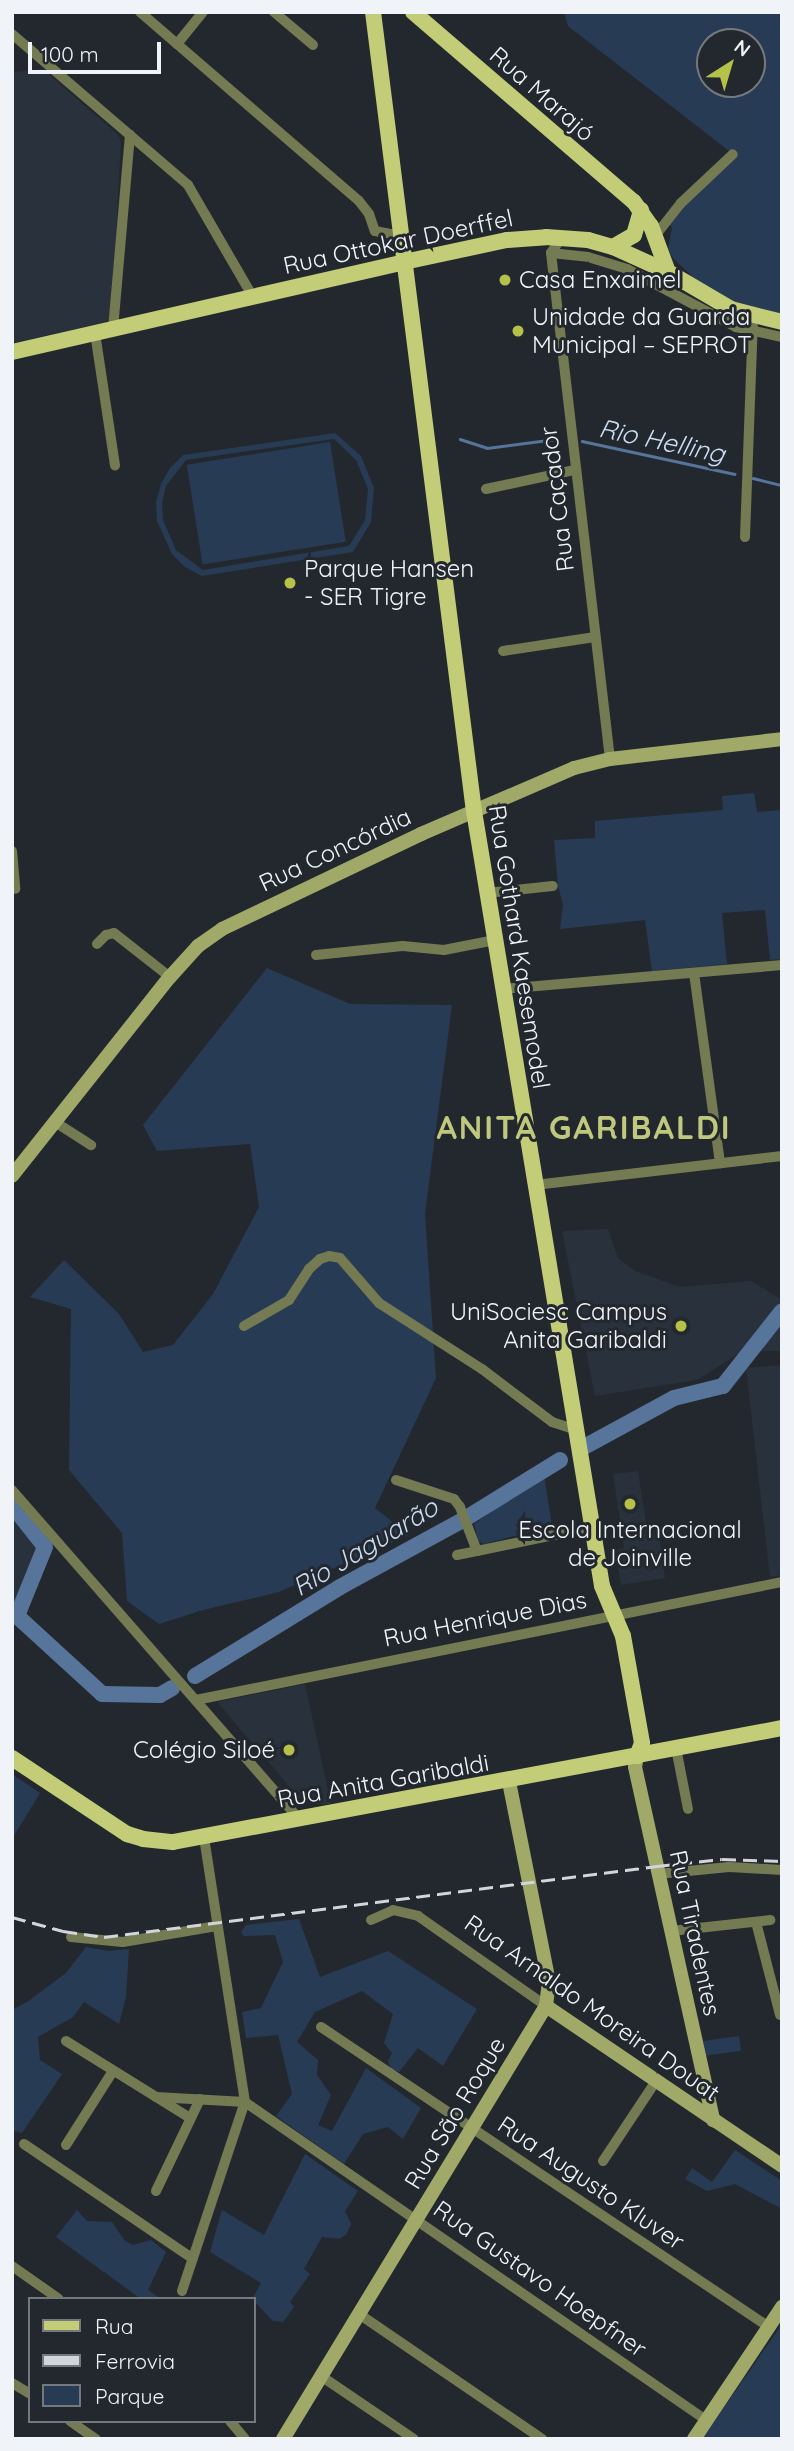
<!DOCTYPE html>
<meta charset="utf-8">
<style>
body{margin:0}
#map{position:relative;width:794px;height:2451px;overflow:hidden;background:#23282e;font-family:Quicksand,sans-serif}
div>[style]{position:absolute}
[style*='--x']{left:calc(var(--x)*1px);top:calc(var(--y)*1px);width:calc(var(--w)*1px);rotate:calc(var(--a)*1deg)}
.built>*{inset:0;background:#28313c}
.green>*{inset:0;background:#273b55;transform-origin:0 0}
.stream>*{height:2.5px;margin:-1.25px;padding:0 1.25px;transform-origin:1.25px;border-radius:1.25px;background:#57749b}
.river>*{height:16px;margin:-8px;padding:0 8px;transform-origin:8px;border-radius:8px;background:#57749b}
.street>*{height:10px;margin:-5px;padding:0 5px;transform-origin:5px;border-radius:5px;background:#747a52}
.secondary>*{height:14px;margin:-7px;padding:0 7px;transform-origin:7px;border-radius:7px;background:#a1a968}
.primary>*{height:16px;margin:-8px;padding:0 8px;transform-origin:8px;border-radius:8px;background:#c3cd78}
.rail>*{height:2.5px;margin-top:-1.25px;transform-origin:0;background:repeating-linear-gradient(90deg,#d2d5da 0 14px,transparent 0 21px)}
.dots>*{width:19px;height:19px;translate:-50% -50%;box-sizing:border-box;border:4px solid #23282e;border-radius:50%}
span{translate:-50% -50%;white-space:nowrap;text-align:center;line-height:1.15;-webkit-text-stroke:6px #23282e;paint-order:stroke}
.street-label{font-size:24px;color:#f0f3f7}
.poi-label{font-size:24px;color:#f0f3f7}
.left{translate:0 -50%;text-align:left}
.right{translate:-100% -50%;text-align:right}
.water-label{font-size:26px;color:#caddf5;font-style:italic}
.district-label{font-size:32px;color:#bfc87c;font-weight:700;letter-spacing:2px}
.frame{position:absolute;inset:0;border:14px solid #f0f3f7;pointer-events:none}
.legend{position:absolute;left:28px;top:2297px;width:228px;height:126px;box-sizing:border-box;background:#23282e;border:2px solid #75797e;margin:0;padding:9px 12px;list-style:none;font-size:21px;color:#f0f3f7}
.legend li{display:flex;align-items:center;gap:14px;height:35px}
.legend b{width:35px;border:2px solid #75797e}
.north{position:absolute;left:696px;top:28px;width:70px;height:70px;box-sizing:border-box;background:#23282e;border:2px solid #75797e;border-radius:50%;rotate:37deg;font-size:19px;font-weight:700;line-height:28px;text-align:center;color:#f0f3f7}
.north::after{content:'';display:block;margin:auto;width:24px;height:32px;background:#b6c149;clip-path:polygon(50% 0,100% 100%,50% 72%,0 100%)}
.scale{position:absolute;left:28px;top:42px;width:133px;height:32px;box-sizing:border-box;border:4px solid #f0f3f7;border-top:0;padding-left:9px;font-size:21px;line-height:24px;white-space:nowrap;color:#f0f3f7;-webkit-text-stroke:5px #23282e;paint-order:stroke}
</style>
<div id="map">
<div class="built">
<div style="clip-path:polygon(43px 69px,117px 134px,121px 141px,112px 316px,106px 322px,12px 343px,12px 72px)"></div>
<div style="clip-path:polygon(608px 1229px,618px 1258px,635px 1271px,680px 1287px,751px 1281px,782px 1300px,782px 1351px,743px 1351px,697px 1380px,595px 1396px,562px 1231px)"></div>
<div style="clip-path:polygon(782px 1365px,782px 1575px,770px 1577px,746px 1368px)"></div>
<div style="clip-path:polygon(638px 1471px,648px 1535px,659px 1534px,665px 1578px,621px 1585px,615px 1550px,624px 1548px,613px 1474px)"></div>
<div style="clip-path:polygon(12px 1511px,41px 1547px,16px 1609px,12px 1607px)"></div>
<div style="clip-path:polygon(305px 1684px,331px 1804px,309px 1804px,300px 1799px,217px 1702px)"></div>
</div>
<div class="green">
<div style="clip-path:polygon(evenodd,564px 12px,782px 12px,782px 314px,728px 300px,696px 280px,673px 258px,668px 249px,672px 227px,666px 222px,733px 154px,568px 26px,564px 12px,710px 42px,752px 42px,752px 84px,710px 84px,710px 42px)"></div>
<div style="clip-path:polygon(evenodd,335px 433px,361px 456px,374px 488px,371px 522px,353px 552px,202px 576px,185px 567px,172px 554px,157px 521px,156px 502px,161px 484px,170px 468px,183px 455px,335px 433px,334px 439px,356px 460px,368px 489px,365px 520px,349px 546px,203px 570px,176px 550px,163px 520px,162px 503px,166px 486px,186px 460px,334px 439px)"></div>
<div style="left:330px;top:442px;width:101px;height:145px;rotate:81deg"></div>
<div style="clip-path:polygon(754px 793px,757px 812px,782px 810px,782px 959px,770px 960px,765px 910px,722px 913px,727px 964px,652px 971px,645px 920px,560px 929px,563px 905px,558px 886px,554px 840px,595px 838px,595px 821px,723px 810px,722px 796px)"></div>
<div style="clip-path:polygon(267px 968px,350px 1004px,452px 1005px,425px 1214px,436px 1378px,375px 1508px,409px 1535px,279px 1592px,203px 1610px,159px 1624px,127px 1601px,122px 1533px,69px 1470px,71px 1309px,30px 1297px,64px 1260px,119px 1314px,143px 1352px,173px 1345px,213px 1294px,259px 1207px,250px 1144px,157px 1151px,143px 1125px)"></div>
<div style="clip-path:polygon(544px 1475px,552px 1526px,484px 1544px,478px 1541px,474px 1524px)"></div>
<div style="clip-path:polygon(12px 1774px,40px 1793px,12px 1839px)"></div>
<div style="clip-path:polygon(299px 1919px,320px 1977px,388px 1951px,477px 2009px,443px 2066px,418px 2048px,399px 2072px,391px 2069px,388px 2061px,392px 2053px,384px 2043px,393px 2014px,362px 1991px,315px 2012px,297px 2042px,318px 2060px,317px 2075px,331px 2095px,318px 2125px,332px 2131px,366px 2068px,421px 2108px,403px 2139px,388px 2127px,363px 2134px,344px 2164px,276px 2116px,292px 2094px,278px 2035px,246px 2038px,242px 2012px,261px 2008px,283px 1962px,275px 1935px,244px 1936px,241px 1932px,246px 1925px)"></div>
<div style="clip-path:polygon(86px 1947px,109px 1951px,129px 1949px,126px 1997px,119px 2024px,84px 2002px,73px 2017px,38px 2037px,40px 2060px,62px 2074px,22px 2133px,12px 2130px,12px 2010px,27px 2002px,66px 1973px)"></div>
<div style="left:739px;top:2036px;width:15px;height:36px;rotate:82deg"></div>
<div style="clip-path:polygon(735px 2150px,782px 2181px,782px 2209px,735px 2184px,707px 2191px,685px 2179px,692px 2168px,712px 2182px)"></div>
<div style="clip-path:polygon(305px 2154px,358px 2191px,345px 2211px,351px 2224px,346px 2235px,339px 2239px,322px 2237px,304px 2269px,310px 2274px,290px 2302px,294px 2307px,283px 2322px,273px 2321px,252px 2299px,261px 2283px,210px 2252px,222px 2210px,264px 2235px)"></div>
<div style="clip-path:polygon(77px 2210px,87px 2221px,112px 2222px,125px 2241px,133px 2245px,151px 2240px,166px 2252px,148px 2290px,161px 2299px,141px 2299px,56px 2237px)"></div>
<div style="clip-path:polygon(782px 2324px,782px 2439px,702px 2439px)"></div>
</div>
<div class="stream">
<div style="--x:460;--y:439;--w:28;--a:18"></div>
<div style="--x:487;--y:448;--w:69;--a:-7.5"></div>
<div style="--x:582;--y:441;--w:156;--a:12.2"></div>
<div style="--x:753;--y:478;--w:30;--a:14"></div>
<div style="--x:12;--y:1612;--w:6;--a:39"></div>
</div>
<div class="river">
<div style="--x:584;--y:1447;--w:102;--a:-28.6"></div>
<div style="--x:674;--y:1398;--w:50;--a:-13.8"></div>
<div style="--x:723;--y:1386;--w:95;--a:-51.8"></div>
<div style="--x:12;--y:1505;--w:53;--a:51.8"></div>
<div style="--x:45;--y:1547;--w:74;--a:112.1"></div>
<div style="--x:17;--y:1616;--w:115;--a:42.5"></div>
<div style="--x:102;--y:1694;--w:58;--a:1"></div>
<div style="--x:160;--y:1695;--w:14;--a:-30"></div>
<div style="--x:195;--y:1676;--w:170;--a:-31.5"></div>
<div style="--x:340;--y:1587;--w:140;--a:-28.6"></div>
<div style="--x:463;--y:1520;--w:114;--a:-31.7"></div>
</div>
<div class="street">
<div style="--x:140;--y:12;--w:289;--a:40.8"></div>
<div style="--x:359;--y:201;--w:16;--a:52"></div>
<div style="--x:369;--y:214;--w:18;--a:71"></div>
<div style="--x:375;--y:231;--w:26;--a:11"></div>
<div style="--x:274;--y:12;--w:51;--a:40.2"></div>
<div style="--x:12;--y:34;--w:232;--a:40.6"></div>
<div style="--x:188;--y:185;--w:129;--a:59.9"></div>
<div style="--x:177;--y:44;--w:41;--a:-50.9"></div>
<div style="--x:655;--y:236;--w:42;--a:-51.8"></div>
<div style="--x:681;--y:203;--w:71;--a:-43.3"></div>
<div style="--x:562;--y:237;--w:19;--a:125"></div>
<div style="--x:551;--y:253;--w:509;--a:83.35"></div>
<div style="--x:551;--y:253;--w:37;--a:6"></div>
<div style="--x:588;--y:257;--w:41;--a:17.1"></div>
<div style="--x:627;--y:269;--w:123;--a:28"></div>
<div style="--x:736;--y:327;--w:47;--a:12.3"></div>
<div style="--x:113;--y:329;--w:195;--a:-85"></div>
<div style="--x:95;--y:333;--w:134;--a:81.4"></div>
<div style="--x:486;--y:489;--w:91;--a:-12.1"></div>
<div style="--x:745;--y:537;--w:220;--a:-87.9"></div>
<div style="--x:503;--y:651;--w:93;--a:-8.7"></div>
<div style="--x:12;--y:851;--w:38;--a:85"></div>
<div style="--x:487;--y:893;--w:66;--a:-6.1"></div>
<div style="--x:97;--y:944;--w:13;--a:-45"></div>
<div style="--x:106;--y:935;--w:8;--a:-14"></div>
<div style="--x:114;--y:933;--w:71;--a:38.2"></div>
<div style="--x:316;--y:955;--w:87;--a:-5.9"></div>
<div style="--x:403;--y:946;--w:41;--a:5.6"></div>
<div style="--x:444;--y:950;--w:52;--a:-11.1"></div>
<div style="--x:694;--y:973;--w:192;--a:82.2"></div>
<div style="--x:503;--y:989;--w:280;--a:-4.9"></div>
<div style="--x:55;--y:1122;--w:43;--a:32.6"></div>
<div style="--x:535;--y:1185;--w:249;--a:-6.7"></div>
<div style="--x:244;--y:1326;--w:52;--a:-30"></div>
<div style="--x:289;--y:1300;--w:37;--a:-57"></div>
<div style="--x:309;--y:1269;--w:15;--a:-42"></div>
<div style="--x:320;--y:1259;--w:9;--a:-18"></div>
<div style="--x:329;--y:1256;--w:11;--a:10"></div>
<div style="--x:340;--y:1258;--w:60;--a:49.1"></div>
<div style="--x:379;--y:1303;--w:122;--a:32.7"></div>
<div style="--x:482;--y:1369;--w:88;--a:37.1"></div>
<div style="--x:552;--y:1422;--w:25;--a:18"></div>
<div style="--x:396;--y:1480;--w:61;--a:18.1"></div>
<div style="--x:454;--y:1499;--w:10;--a:53"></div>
<div style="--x:460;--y:1507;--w:47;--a:68.9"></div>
<div style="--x:477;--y:1551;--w:117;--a:-11.8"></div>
<div style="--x:12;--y:1490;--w:437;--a:48.9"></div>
<div style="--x:457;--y:1555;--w:20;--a:-11"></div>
<div style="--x:196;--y:1700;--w:598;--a:-11.39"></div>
<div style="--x:676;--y:1748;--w:62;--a:78.9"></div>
<div style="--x:658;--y:1874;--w:71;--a:-5.6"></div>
<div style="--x:729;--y:1867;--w:53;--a:3.2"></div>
<div style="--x:371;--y:1920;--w:24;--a:-24"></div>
<div style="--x:393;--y:1910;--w:26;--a:13"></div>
<div style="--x:418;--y:1916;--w:156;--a:35.1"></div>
<div style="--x:756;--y:1922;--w:96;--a:75.5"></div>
<div style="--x:671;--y:1931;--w:100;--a:-6.3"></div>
<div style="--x:71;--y:1937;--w:52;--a:5.5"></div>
<div style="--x:123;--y:1942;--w:95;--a:-9.7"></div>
<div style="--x:321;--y:2027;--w:539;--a:33.81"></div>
<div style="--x:66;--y:2041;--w:146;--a:31.8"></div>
<div style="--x:156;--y:2097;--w:89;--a:3.2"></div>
<div style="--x:245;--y:2102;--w:560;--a:34.6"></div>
<div style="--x:24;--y:2144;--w:204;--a:34.2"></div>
<div style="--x:66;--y:2145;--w:88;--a:-57.6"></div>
<div style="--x:603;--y:2161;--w:96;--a:-56.5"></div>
<div style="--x:156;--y:2191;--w:102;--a:-64.4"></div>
<div style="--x:12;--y:2266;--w:57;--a:35.1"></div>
<div style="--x:182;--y:2291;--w:199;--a:-71.6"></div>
<div style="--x:245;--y:2102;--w:267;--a:-98.8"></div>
<div style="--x:359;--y:2314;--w:222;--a:34.3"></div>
<div style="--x:321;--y:2376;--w:112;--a:34.1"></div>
<div style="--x:12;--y:2383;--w:21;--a:31"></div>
<div style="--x:70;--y:2421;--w:32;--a:35"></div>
<div style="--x:230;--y:2421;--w:23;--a:50"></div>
</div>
<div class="secondary">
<div style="--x:12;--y:1176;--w:254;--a:-51.6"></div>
<div style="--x:170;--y:977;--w:42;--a:-47.9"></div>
<div style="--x:198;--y:946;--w:29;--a:-35"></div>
<div style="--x:222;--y:929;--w:221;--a:-25.5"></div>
<div style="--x:421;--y:834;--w:167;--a:-23.3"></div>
<div style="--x:574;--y:768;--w:37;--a:-14"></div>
<div style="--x:610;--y:759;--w:173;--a:-6.6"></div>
<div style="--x:637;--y:1756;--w:11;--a:100"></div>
<div style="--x:635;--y:1767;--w:362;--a:77.5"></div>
<div style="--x:546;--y:2006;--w:285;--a:34.1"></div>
<div style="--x:283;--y:2439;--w:507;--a:-58.73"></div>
<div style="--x:546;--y:2006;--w:24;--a:-83"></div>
<div style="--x:549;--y:1982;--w:205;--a:-101.3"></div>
<div style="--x:694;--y:2439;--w:159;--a:-56.3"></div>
</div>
<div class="primary">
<div style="--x:373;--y:12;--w:805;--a:82.8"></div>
<div style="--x:474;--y:811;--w:785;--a:80.62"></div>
<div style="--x:602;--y:1586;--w:54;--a:67.2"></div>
<div style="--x:623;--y:1636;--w:109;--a:79.9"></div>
<div style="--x:642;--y:1743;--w:14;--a:111"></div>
<div style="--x:413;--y:12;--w:291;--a:40.7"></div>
<div style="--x:634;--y:202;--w:29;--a:55"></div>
<div style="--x:651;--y:226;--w:49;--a:69.7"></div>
<div style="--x:613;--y:247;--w:24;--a:-30"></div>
<div style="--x:634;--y:235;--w:26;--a:-74"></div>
<div style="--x:12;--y:352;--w:402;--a:-12.9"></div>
<div style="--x:404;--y:262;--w:105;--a:-12.1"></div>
<div style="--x:507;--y:240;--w:39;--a:-4"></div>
<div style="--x:546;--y:237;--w:42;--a:4.1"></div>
<div style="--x:588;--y:240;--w:26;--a:16"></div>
<div style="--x:613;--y:247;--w:60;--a:24.4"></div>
<div style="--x:668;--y:272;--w:73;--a:30.4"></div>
<div style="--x:731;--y:309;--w:53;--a:14.3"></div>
<div style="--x:12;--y:1758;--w:138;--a:33.5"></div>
<div style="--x:127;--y:1834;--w:17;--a:17"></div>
<div style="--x:143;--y:1839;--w:30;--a:6"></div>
<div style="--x:173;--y:1842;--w:620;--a:-10.6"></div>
</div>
<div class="rail">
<div style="--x:12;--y:1917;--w:53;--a:15.4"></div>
<div style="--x:63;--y:1931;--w:41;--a:8.3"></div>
<div style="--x:104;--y:1937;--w:558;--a:-7.32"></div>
<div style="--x:657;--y:1866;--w:65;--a:-6.1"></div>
<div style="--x:722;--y:1859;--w:60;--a:1.9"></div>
</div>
<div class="dots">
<div style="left:505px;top:280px;background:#b6c149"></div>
<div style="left:518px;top:331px;background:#b6c149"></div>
<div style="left:290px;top:583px;background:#b6c149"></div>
<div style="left:681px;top:1326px;background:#b6c149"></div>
<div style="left:630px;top:1504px;background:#b6c149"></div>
<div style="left:289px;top:1750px;background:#b6c149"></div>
</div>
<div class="street-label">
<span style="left:542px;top:94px;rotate:41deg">Rua Marajó</span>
<span style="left:398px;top:242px;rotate:-12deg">Rua Ottokar Doerffel</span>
<span style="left:557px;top:499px;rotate:-97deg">Rua Caçador</span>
<span style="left:335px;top:850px;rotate:-25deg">Rua Concórdia</span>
<span style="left:519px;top:947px;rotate:81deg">Rua Gothard Kaesemodel</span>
<span style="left:485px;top:1619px;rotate:-11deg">Rua Henrique Dias</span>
<span style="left:383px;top:1781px;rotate:-10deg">Rua Anita Garibaldi</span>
<span style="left:695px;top:1933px;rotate:78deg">Rua Tiradentes</span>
<span style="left:592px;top:2008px;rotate:35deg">Rua Arnaldo Moreira Douat</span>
<span style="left:455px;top:2113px;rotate:-59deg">Rua São Roque</span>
<span style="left:591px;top:2183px;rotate:34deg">Rua Augusto Kluver</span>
<span style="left:540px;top:2279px;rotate:35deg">Rua Gustavo Hoepfner</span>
</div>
<div class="poi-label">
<span class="left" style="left:519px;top:280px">Casa Enxaimel</span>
<span class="left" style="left:532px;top:331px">Unidade da Guarda<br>Municipal – SEPROT</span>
<span class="left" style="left:304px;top:583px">Parque Hansen<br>- SER Tigre</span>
<span class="right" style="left:667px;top:1326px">UniSociesc Campus<br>Anita Garibaldi</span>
<span style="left:630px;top:1544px">Escola Internacional<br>de Joinville</span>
<span class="right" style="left:275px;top:1750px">Colégio Siloé</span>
</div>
<div class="water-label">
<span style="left:662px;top:441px;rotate:12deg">Rio Helling</span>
<span style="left:365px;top:1547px;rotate:-31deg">Rio Jaguarão</span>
</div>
<div class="district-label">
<span style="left:584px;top:1127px">ANITA GARIBALDI</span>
</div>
<div class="frame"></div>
<ul class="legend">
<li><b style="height:9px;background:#c3cd78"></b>Rua</li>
<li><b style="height:9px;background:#d2d5da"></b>Ferrovia</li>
<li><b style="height:19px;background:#273b55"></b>Parque</li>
</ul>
<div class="north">N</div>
<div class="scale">100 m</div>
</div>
